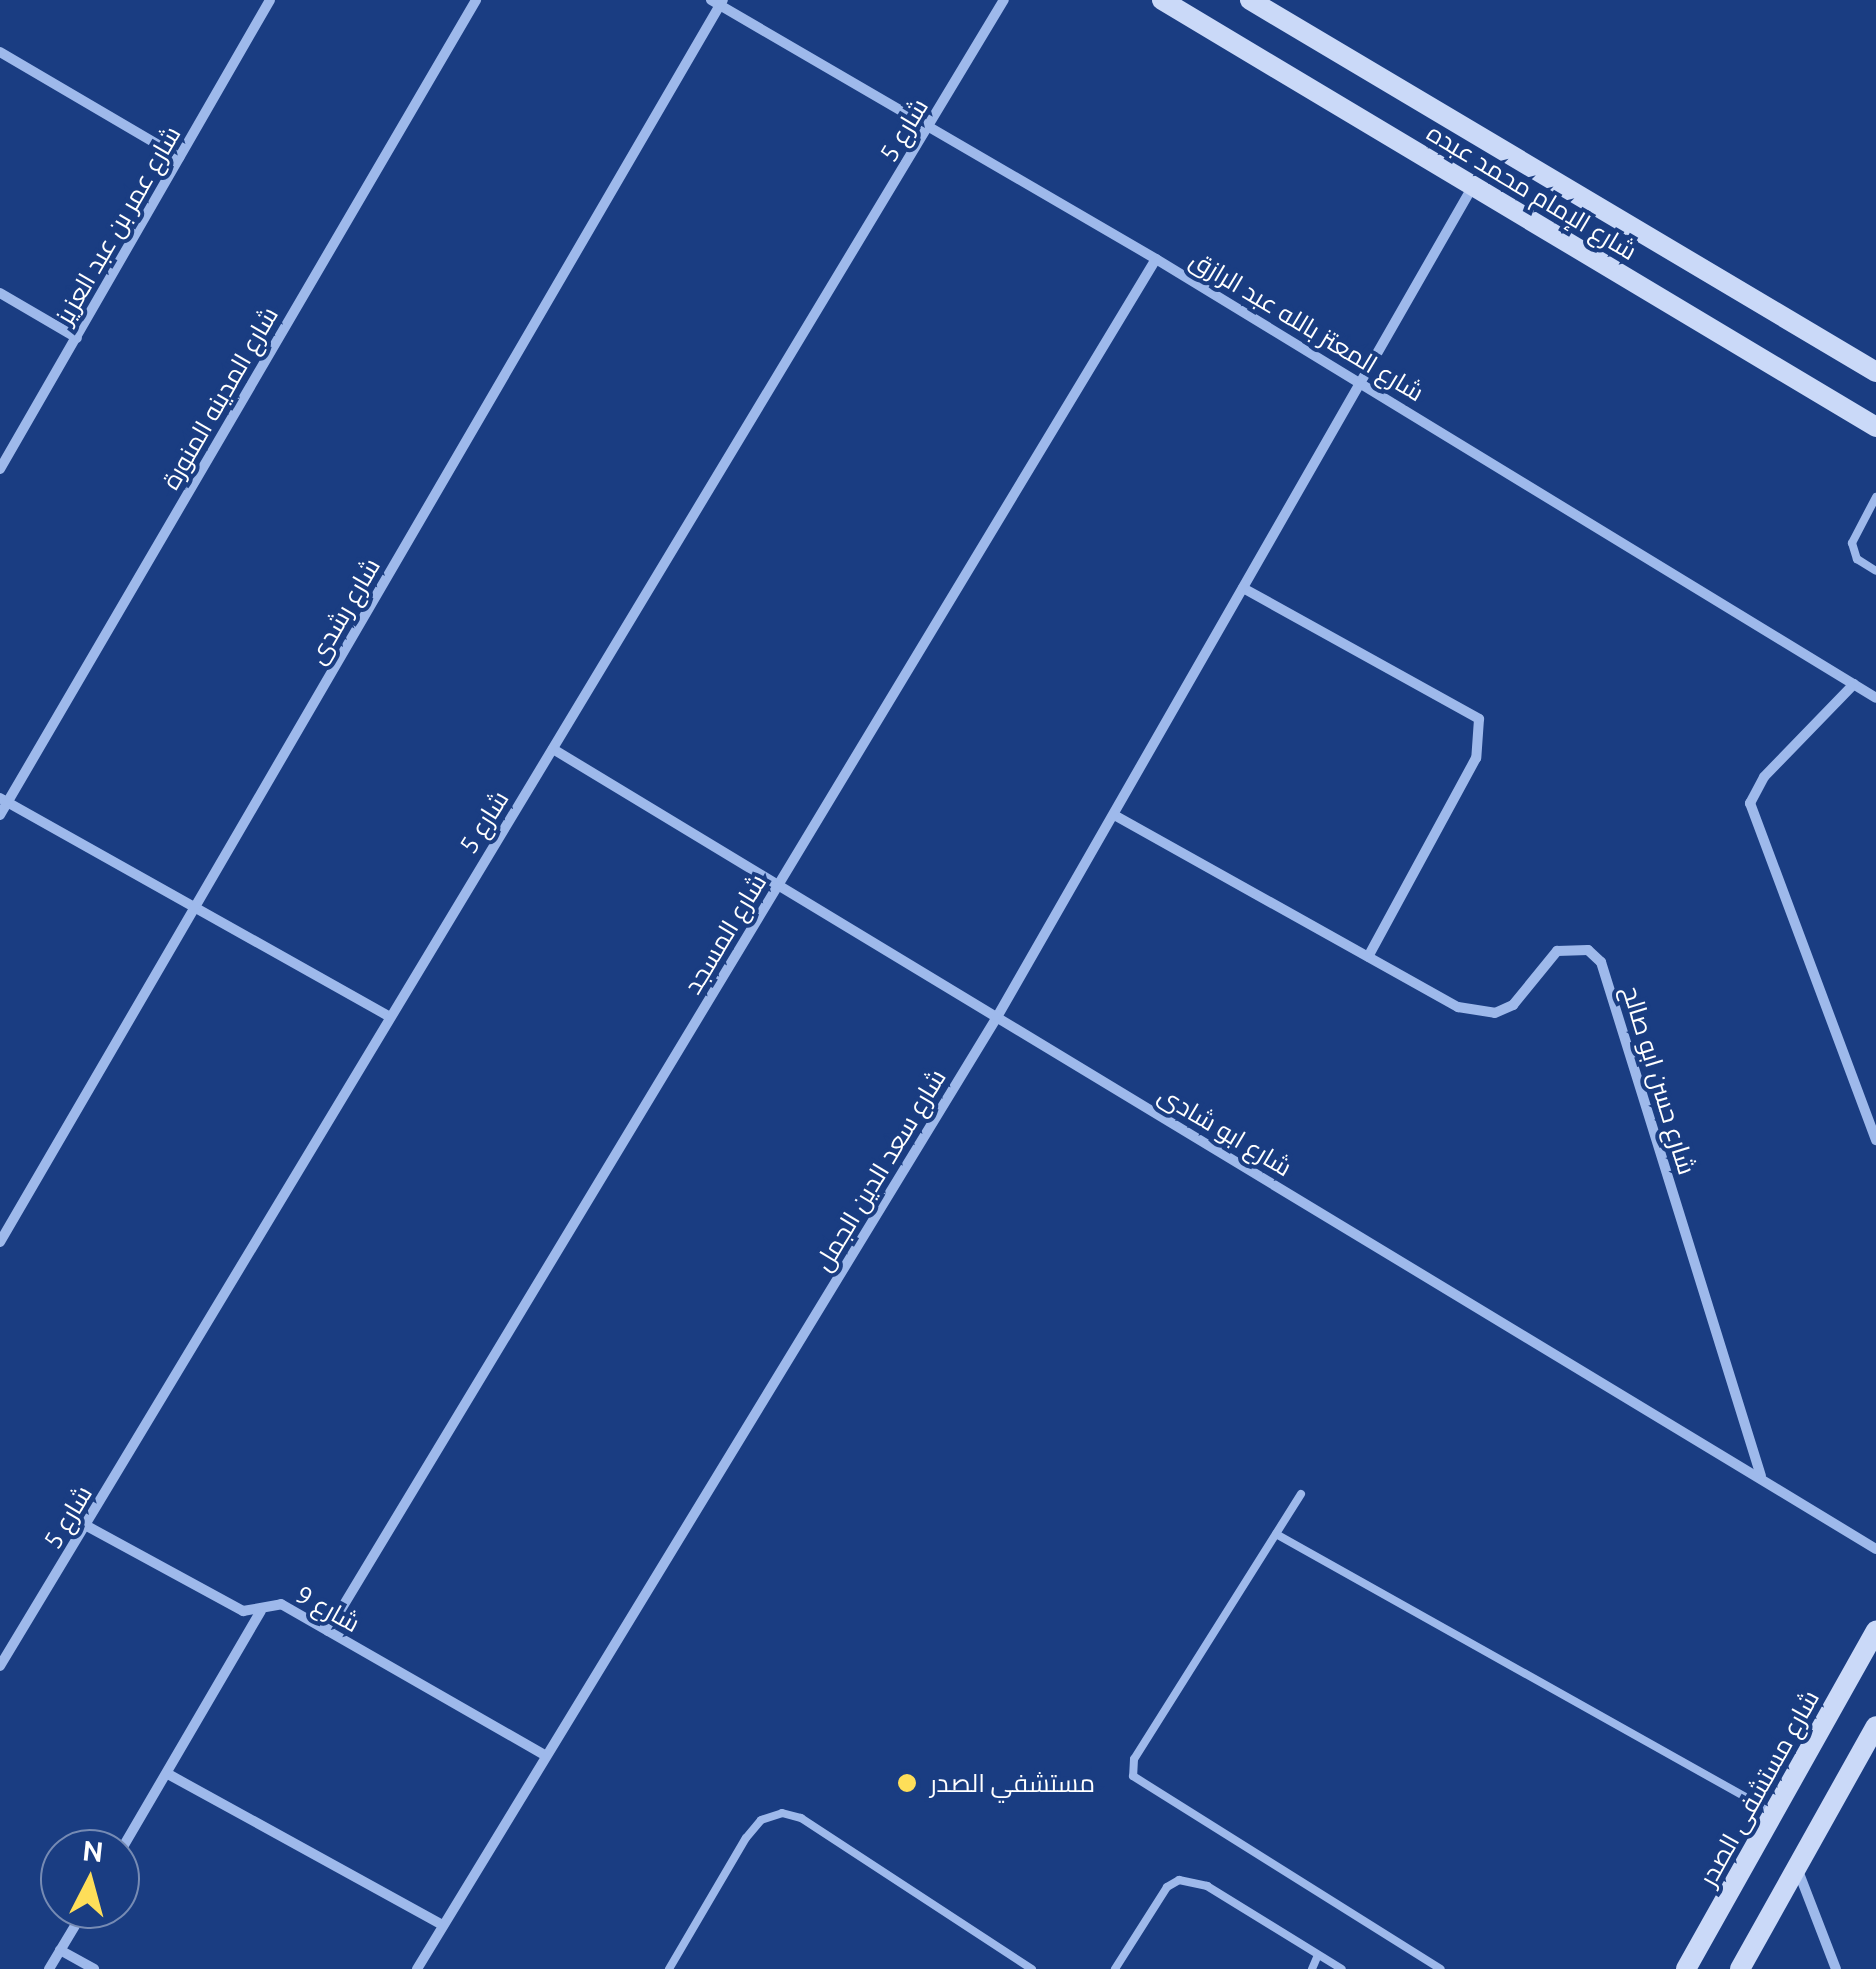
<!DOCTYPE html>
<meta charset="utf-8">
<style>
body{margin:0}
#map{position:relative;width:1876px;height:1969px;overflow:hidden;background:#1a3d82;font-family:Ubuntu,Cairo,sans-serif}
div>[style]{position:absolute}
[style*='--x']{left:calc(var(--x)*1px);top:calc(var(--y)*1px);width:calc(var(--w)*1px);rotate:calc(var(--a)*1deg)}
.lane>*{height:8px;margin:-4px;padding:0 4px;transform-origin:4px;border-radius:4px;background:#9eb9eb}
.street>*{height:10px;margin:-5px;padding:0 5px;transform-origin:5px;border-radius:5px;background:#9eb9eb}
.secondary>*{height:20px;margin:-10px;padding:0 10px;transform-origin:10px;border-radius:10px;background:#cad9f8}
.dots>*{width:28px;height:28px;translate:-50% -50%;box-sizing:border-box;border:5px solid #1a3d82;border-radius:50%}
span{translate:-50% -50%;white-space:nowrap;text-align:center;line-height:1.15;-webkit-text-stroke:8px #1a3d82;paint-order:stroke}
.street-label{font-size:25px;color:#fff}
.poi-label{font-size:25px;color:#fff}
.left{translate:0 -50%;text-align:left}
.north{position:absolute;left:40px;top:1829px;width:100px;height:100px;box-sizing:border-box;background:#1a3d82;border:2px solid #768bb4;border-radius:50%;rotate:6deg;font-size:28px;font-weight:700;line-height:40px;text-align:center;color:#fff}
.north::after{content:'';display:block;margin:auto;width:35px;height:45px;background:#fede59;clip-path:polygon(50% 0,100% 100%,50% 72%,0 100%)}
</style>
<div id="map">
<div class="lane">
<div style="--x:1876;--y:497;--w:52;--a:117.6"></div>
<div style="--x:1852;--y:543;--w:17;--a:73"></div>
<div style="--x:1857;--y:559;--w:22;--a:32"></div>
<div style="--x:1301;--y:1494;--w:313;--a:122.2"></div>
<div style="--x:1134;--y:1759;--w:17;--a:93"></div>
<div style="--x:1133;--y:1776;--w:363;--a:32.1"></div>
<div style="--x:1276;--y:1534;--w:571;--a:29.26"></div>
<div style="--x:669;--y:1969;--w:152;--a:-59.6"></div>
<div style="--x:746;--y:1838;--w:23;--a:-50"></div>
<div style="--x:761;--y:1820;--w:22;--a:-18"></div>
<div style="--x:782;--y:1813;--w:20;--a:15"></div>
<div style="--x:801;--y:1818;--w:276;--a:33.2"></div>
<div style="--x:1115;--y:1969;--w:97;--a:-57.6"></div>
<div style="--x:1167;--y:1887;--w:14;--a:-30"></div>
<div style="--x:1179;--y:1880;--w:29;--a:12"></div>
<div style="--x:1207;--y:1886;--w:158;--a:31.6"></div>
<div style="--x:1312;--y:1969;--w:15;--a:-67"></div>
</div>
<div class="street">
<div style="--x:711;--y:0;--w:515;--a:30.2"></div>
<div style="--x:1156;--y:259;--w:843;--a:31.37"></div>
<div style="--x:0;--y:52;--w:208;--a:30.4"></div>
<div style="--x:0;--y:293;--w:89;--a:30.3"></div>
<div style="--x:0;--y:469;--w:541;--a:-60.07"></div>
<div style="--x:1243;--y:588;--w:270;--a:29"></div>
<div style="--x:1479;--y:719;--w:39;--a:94"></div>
<div style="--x:1476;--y:758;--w:226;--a:118.5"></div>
<div style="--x:1854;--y:684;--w:129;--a:134.1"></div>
<div style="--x:1764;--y:777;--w:30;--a:118"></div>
<div style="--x:1750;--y:803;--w:360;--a:69.5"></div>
<div style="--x:553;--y:749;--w:1546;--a:31.16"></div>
<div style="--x:0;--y:798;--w:445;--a:29.3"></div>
<div style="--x:0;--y:815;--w:944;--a:-59.71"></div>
<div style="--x:1116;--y:816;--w:392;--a:29.2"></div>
<div style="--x:1458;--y:1007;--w:37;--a:9"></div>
<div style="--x:1495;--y:1013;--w:20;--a:-24"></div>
<div style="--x:1513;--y:1005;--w:70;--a:-50.8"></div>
<div style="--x:1557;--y:951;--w:31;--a:-2"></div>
<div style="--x:1588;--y:950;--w:18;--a:43"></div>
<div style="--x:1601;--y:962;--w:538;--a:72.71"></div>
<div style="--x:0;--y:1242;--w:1437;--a:-59.8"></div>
<div style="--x:87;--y:1526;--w:178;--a:28.6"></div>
<div style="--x:243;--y:1611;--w:39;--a:-10"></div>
<div style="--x:281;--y:1604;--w:305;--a:29.8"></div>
<div style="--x:328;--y:1631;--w:1602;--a:-58.89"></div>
<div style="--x:0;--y:1666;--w:1945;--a:-58.93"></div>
<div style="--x:168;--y:1774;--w:314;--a:28.8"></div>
<div style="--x:120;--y:1852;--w:279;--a:-59.7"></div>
<div style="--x:1797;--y:1868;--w:108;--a:68.9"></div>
<div style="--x:60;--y:1950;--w:39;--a:29"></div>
<div style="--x:49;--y:1969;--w:70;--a:-59"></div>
<div style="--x:417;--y:1969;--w:1115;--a:-58.65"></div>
<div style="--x:997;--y:1017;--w:958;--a:-60.2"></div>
</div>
<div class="secondary">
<div style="--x:1162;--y:0;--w:832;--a:30.88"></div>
<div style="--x:1250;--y:0;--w:728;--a:30.72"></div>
<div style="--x:1686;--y:1969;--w:388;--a:-60.7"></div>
<div style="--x:1740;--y:1969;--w:278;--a:-60.8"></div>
</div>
<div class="dots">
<div style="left:907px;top:1783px;background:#fede59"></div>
</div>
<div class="street-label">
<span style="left:904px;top:130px;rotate:-59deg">شارع 5</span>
<span style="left:1532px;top:192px;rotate:31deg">شارع الإمام محمد عبده</span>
<span style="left:118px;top:225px;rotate:-60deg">شارع عمر بن عبد العزيز</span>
<span style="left:1307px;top:326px;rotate:31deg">شارع المعتز بالله عبد الرازق</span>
<span style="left:220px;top:398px;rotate:-60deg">شارع المدينه المنورة</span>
<span style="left:344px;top:611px;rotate:-60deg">شارع رشدى</span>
<span style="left:484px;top:822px;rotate:-58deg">شارع 5</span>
<span style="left:725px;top:934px;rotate:-59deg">شارع المسجد</span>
<span style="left:1659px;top:1080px;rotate:73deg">شارع حسن ابو صالح</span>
<span style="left:1225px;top:1131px;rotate:31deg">شارع ابو شادى</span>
<span style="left:880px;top:1170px;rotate:-59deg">شارع سعد الدين الجمل</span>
<span style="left:68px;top:1517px;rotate:-59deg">شارع 5</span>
<span style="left:328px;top:1609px;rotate:29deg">شارع 9</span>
<span style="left:1759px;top:1788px;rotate:-61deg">شارع مستشفى الصدر</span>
</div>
<div class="poi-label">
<span class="left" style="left:930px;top:1783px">مستشفي الصدر</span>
</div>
<div class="north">N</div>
</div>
